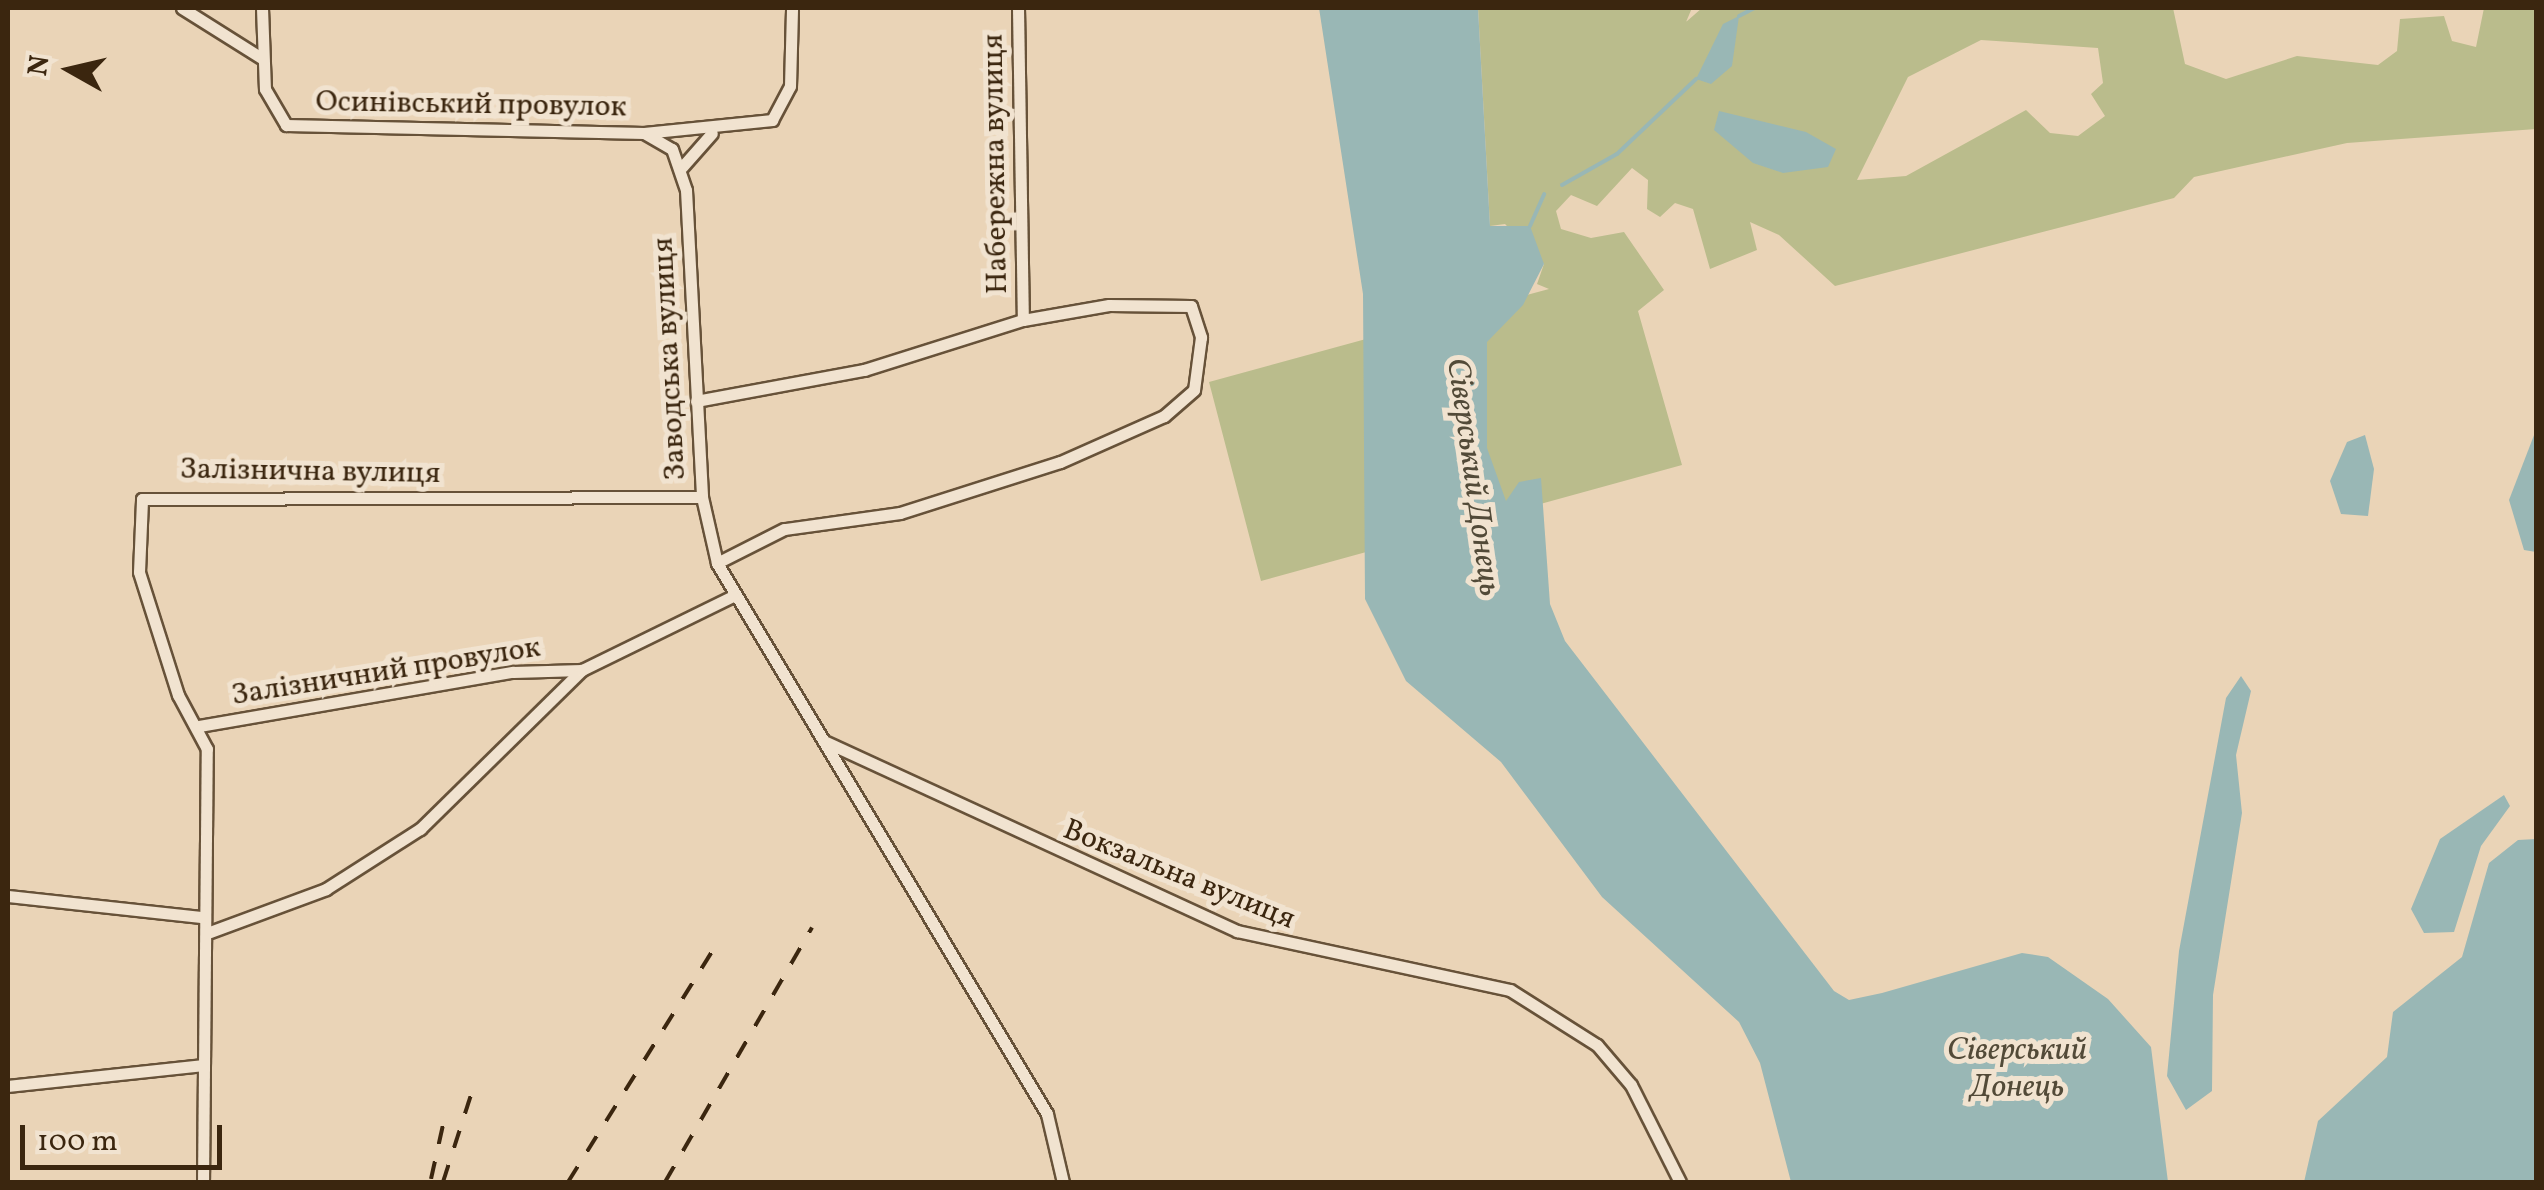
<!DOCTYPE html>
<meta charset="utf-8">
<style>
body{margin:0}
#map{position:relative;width:2544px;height:1190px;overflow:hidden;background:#ead4b7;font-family:Vollkorn,serif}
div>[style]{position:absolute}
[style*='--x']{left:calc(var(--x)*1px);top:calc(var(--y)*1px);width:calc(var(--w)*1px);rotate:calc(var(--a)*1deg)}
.green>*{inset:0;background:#babc8c}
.water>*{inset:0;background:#99b7b5}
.stream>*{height:4px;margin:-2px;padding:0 2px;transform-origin:2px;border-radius:2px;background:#99b7b5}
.roads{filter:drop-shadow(2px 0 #675239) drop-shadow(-2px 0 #675239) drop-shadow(0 2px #675239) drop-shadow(0 -2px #675239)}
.street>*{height:11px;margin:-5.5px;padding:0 5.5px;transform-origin:5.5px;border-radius:5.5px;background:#f1e3d0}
.rail>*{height:4px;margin-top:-2px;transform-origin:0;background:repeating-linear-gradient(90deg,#3b260f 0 18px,transparent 0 36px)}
span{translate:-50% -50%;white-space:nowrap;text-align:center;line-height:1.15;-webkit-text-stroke:10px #f1e3d0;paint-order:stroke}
.street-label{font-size:30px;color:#3b260f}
.water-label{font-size:32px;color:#524a38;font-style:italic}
.frame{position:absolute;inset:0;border:10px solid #3b260f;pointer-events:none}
.north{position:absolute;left:20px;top:20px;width:100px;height:100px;-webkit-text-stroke:8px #f1e3d0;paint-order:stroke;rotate:278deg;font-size:28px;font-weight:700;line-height:40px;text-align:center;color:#3b260f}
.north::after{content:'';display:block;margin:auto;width:35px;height:45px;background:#3b260f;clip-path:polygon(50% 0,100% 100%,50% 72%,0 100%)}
.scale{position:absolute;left:20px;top:1125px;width:202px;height:45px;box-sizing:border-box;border:5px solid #3b260f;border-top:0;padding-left:12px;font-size:30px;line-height:35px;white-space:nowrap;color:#3b260f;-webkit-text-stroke:8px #f1e3d0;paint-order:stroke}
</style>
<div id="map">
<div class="green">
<div style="clip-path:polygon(evenodd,1478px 8px,1692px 8px,1686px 22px,1702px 8px,2173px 8px,2185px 64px,2226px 79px,2297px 56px,2378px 65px,2397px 51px,2400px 19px,2444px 16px,2452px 41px,2476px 47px,2484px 8px,2536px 8px,2536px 129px,2347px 143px,2194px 177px,2174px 198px,1835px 286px,1779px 235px,1750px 222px,1757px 250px,1710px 269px,1693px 209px,1675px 203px,1660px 217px,1647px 209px,1648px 180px,1632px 168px,1597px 206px,1571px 195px,1556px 211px,1561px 229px,1591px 238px,1624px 232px,1664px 290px,1638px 311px,1682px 465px,1261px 581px,1209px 382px,1549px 289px,1537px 284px,1544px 264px,1505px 224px,1490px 226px,1478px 8px,1981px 40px,2098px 48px,2103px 83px,2091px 94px,2105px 116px,2078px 136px,2050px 133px,2026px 110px,1906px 176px,1857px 180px,1908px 77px,1981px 40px)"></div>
</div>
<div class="water">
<div style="clip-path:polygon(1319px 8px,1478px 8px,1490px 226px,1530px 226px,1544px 264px,1523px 305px,1487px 342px,1487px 448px,1506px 501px,1519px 482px,1541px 478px,1550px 604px,1565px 641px,1834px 991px,1849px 1000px,1882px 993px,2022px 953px,2048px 957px,2108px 999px,2151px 1047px,2168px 1182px,1791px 1182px,1760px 1063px,1739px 1022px,1602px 897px,1501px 762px,1406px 681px,1365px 599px,1363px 294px)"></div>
<div style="clip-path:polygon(1739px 16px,1732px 66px,1711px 84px,1696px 79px,1723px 24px)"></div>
<div style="clip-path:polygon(1719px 111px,1806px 132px,1836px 149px,1828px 167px,1783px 173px,1753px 163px,1714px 130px)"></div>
<div style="clip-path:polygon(2536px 430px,2536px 552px,2524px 550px,2509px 500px)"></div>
<div style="clip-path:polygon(2365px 435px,2374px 469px,2368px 516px,2341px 514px,2330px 481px,2347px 442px)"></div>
<div style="clip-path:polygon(2241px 676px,2251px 691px,2236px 755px,2242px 813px,2213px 995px,2212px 1091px,2186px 1110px,2167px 1076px,2179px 951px,2226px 698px)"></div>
<div style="clip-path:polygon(2504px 795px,2510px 806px,2481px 846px,2454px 932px,2424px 933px,2411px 909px,2440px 839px)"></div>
<div style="clip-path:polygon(2536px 839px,2536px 1182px,2304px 1182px,2318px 1121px,2387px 1057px,2393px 1012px,2462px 957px,2489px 863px,2518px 840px)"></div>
</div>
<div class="stream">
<div style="--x:1739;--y:16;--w:18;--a:-27"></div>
<div style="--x:1562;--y:185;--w:63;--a:-29.4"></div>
<div style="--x:1617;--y:154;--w:109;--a:-43.5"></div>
<div style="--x:1530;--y:226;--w:35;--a:-66"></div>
</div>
<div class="roads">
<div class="street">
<div style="--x:182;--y:8;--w:96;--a:32.2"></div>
<div style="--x:262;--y:8;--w:81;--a:87.9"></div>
<div style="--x:265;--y:89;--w:42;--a:59.7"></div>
<div style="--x:286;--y:125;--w:358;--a:1.3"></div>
<div style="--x:644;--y:133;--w:129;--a:-5.8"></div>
<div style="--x:772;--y:120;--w:38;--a:-62"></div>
<div style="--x:790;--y:86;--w:78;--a:-88.5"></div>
<div style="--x:1018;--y:8;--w:312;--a:89.1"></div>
<div style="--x:644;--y:133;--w:32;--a:30"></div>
<div style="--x:672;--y:149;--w:43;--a:71.1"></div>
<div style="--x:686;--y:190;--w:307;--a:87"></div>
<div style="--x:702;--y:497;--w:68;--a:77.2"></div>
<div style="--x:717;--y:563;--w:642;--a:59.08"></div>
<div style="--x:1047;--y:1114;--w:70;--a:76.8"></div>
<div style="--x:682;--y:167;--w:45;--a:-48.6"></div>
<div style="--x:696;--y:401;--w:171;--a:-10.5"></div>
<div style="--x:864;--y:370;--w:167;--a:-17.5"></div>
<div style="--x:1023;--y:320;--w:87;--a:-9.9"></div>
<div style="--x:1109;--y:305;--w:82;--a:0.7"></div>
<div style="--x:1191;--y:306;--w:33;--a:72"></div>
<div style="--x:1201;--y:337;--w:53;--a:97.5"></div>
<div style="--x:1194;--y:390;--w:40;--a:139"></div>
<div style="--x:1164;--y:416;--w:114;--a:156.1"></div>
<div style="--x:1060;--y:462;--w:168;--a:162.3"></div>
<div style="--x:900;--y:513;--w:117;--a:172.1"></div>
<div style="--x:784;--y:529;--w:75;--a:153.1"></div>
<div style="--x:199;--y:726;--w:319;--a:-9.8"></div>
<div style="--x:513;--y:672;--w:69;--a:-1.7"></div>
<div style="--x:824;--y:741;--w:455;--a:24.7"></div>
<div style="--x:1237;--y:931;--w:279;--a:12.2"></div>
<div style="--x:1510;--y:990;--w:103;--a:32.3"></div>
<div style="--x:1597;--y:1045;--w:52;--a:49.6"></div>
<div style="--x:1631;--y:1085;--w:109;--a:63.2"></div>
<div style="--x:8;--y:896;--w:194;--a:6.2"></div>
<div style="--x:210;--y:932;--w:124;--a:-20.3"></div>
<div style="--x:326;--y:889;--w:112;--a:-32.6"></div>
<div style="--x:420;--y:829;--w:227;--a:-44.5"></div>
<div style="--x:582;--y:670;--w:168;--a:-26.1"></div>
<div style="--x:8;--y:1086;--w:196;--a:-6.1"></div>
<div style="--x:203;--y:1182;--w:433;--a:-89.5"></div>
<div style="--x:207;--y:749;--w:61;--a:-118.2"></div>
<div style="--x:178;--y:695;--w:129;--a:-107.6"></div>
<div style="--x:139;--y:572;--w:73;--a:-87.6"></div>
<div style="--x:142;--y:499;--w:560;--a:-0.2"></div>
</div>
</div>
<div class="rail">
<div style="--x:431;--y:1179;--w:65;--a:-77.5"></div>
<div style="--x:443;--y:1182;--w:91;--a:-72.2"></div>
<div style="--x:568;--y:1182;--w:277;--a:-58"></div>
<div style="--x:665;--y:1182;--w:294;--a:-60"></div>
</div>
<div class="street-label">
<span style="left:471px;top:105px;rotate:1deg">Осинівський провулок</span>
<span style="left:996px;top:164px;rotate:-91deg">Набережна вулиця</span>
<span style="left:670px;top:359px;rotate:-93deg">Заводська вулиця</span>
<span style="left:310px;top:472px;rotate:1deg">Залізнична вулиця</span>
<span style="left:386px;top:672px;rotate:-9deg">Залізничний провулок</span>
<span style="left:1179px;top:875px;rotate:22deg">Вокзальна вулиця</span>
</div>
<div class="water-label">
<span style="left:1472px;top:477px;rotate:82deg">Сіверський Донець</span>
<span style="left:2017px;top:1070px">Сіверський<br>Донець</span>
</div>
<div class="frame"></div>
<div class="north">N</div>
<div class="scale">100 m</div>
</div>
